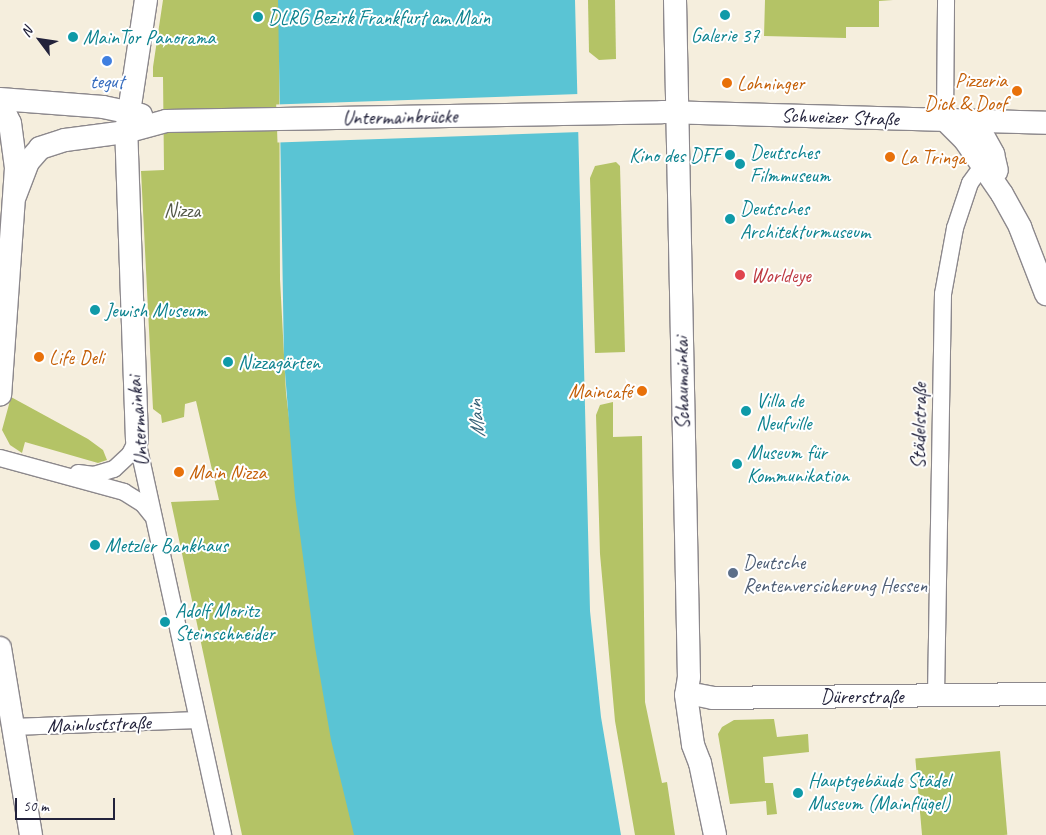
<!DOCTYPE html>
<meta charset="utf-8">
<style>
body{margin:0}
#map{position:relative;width:1046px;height:835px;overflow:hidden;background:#f5eedd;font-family:Caveat,sans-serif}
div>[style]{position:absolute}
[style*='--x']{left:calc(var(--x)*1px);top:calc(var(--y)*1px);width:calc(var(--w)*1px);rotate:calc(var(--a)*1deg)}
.green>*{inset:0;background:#b4c366;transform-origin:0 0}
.water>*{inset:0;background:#5ac4d4}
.pier>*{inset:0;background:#f5eedd;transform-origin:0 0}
.roads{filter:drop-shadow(1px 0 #8c888c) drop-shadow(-1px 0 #8c888c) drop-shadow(0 1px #8c888c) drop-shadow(0 -1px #8c888c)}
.street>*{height:16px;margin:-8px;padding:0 8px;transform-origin:8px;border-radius:8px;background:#fff}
.secondary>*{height:22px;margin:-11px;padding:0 11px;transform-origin:11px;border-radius:11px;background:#fff}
.dots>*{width:14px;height:14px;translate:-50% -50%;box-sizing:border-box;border:2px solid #fff;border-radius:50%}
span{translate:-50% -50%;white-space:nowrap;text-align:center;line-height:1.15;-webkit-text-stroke:4px #fff;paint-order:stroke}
.culture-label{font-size:20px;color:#0d838f}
.left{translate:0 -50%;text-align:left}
.right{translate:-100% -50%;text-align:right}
.food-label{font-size:20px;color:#c56008}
.shop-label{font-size:20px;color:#366cbe}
.street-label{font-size:20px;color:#22223b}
.park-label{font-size:20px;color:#555a4a}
.health-label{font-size:20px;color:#be3a42}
.service-label{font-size:20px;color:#4e5e75}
.water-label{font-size:21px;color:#386378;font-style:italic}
.north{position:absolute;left:15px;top:15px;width:50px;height:50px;-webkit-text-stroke:4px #fff;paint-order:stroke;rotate:301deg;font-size:14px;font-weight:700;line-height:20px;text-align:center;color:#22223b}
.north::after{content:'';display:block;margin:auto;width:18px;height:22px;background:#22223b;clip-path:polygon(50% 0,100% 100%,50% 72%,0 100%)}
.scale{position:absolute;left:15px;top:798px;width:100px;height:22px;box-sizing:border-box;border:2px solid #22223b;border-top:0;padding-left:6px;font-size:15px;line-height:18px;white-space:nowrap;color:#22223b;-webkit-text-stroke:4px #fff;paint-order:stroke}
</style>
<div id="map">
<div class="green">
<div style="clip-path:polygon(163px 0,279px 0,280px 279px,286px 393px,305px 550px,357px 835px,242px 835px,171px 502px,219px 500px,196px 401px,185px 404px,184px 417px,162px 423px,161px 415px,153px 409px,141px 171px,164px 170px,163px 77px,153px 77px,153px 67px)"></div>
<div style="clip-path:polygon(588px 0,615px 0,616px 59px,599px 60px,589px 52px)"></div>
<div style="clip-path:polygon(765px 0,893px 0,879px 1px,879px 27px,846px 27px,846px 38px,764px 36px)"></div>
<div style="clip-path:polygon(616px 162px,620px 166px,625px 352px,595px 353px,590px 178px,595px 166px)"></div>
<div style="clip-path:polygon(11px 397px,88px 439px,103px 450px,107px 460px,98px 463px,25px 442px,22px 453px,10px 445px,2px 430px)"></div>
<div style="clip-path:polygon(613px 402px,613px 437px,642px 436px,645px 702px,662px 783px,667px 782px,675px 835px,635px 835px,615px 721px,600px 554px,596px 415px,600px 405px)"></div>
<div style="clip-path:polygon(774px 719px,777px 737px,808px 734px,809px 752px,763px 757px,765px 783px,773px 783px,777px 814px,767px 815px,766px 801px,730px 804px,718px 734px,722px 727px,734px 720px)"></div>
<div style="left:1000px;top:751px;width:84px;height:85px;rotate:85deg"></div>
</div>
<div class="water">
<div style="clip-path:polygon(278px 0,575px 0,590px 611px,601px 717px,621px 835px,354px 835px,331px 740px,315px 647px,295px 497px,284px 360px)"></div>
</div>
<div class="pier">
<div style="left:579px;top:94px;width:38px;height:303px;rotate:88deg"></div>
</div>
<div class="roads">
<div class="street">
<div style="--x:945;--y:120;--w:120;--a:-89.5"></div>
<div style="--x:137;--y:440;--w:404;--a:77.7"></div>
<div style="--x:0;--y:458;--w:129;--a:15.3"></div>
<div style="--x:124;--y:492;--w:22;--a:32"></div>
<div style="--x:143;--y:504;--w:14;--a:51"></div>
<div style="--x:78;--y:473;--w:16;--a:7"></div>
<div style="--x:94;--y:475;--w:21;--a:-17"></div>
<div style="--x:114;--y:469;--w:22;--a:-43"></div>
<div style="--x:130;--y:454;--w:16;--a:-63"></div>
<div style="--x:936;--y:695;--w:401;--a:-89"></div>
<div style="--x:943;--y:294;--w:67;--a:-79.7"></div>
<div style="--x:955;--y:228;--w:47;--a:-71.6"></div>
<div style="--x:970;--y:183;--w:22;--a:-54"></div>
<div style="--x:14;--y:727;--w:183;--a:-2.2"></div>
</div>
<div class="secondary">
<div style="--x:675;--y:0;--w:677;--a:88.82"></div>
<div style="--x:689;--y:677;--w:18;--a:99"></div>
<div style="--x:686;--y:695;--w:50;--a:82"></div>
<div style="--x:693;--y:745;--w:19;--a:69"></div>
<div style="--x:700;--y:763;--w:74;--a:78.2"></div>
<div style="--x:0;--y:99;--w:103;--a:4.4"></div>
<div style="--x:103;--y:107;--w:39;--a:12"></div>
<div style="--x:0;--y:102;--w:23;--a:65"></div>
<div style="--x:10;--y:123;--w:45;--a:82.4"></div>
<div style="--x:16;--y:168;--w:227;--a:94"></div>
<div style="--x:945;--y:120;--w:28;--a:45"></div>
<div style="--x:965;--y:140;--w:65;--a:55.6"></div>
<div style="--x:1002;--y:194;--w:38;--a:61"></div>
<div style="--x:1020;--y:227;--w:72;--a:68.8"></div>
<div style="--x:975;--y:121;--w:38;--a:61"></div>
<div style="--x:993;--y:154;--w:17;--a:77"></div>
<div style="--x:15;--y:196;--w:36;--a:-69"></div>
<div style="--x:28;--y:162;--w:18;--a:-49"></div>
<div style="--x:40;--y:148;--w:26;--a:-18"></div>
<div style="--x:65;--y:140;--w:62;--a:-7.5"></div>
<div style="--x:126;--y:132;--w:41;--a:-15.4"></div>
<div style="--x:166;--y:121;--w:496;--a:-1"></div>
<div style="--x:662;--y:112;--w:384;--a:1.6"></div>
<div style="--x:137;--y:440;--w:308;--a:-92"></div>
<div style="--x:126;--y:132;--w:134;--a:-81.4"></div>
<div style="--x:0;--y:648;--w:190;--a:80.6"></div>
<div style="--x:698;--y:695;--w:15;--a:11"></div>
<div style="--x:713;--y:698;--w:333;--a:-0.7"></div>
</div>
</div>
<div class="dots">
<div style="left:725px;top:15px;background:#0f9aa8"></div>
<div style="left:258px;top:17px;background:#0f9aa8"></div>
<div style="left:73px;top:37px;background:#0f9aa8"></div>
<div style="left:107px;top:61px;background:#3f7fe0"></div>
<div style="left:727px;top:83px;background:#e8710a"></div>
<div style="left:1017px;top:91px;background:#e8710a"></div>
<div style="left:730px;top:155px;background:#0f9aa8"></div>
<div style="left:890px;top:157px;background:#e8710a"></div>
<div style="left:740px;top:164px;background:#0f9aa8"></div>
<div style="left:730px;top:219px;background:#0f9aa8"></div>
<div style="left:740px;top:275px;background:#e0444e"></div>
<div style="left:95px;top:310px;background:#0f9aa8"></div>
<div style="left:39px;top:357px;background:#e8710a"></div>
<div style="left:228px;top:362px;background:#0f9aa8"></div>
<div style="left:642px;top:391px;background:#e8710a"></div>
<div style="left:746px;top:411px;background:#0f9aa8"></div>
<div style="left:737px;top:464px;background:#0f9aa8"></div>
<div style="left:179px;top:472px;background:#e8710a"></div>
<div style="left:95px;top:545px;background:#0f9aa8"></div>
<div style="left:733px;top:573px;background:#5c6f8a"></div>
<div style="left:165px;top:622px;background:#0f9aa8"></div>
<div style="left:798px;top:793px;background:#0f9aa8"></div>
</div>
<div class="culture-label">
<span class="left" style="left:268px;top:17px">DLRG Bezirk Frankfurt am Main</span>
<span style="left:725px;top:35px">Galerie 37</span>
<span class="left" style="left:83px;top:37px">MainTor Panorama</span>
<span class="left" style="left:750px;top:164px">Deutsches<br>Filmmuseum</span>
<span class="right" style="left:720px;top:155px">Kino des DFF</span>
<span class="left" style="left:740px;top:220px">Deutsches<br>Architekturmuseum</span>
<span class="left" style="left:105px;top:310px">Jewish Museum</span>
<span class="left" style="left:238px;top:362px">Nizzagärten</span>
<span class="left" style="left:756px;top:412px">Villa de<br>Neufville</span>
<span class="left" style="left:747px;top:464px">Museum für<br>Kommunikation</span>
<span class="left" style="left:105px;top:545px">Metzler Bankhaus</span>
<span class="left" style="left:175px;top:622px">Adolf Moritz<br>Steinschneider</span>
<span class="left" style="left:808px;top:792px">Hauptgebäude Städel<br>Museum (Mainflügel)</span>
</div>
<div class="food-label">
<span class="right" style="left:1007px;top:92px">Pizzeria<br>Dick &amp; Doof</span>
<span class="left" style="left:737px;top:83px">Lohninger</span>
<span class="left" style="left:900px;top:157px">La Tringa</span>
<span class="left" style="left:49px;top:357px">Life Deli</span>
<span class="right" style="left:632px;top:391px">Maincafé</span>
<span class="left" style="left:189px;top:472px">Main Nizza</span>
</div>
<div class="shop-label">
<span style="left:107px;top:81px">tegut</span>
</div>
<div class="street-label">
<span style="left:400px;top:117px;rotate:-1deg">Untermainbrücke</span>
<span style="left:840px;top:117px;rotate:2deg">Schweizer Straße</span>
<span style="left:682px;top:383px;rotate:-91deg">Schaumainkai</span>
<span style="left:138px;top:421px;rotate:-95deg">Untermainkai</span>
<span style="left:919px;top:426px;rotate:-89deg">Städelstraße</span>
<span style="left:862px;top:696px">Dürerstraße</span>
<span style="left:99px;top:724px;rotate:-2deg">Mainluststraße</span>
</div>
<div class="park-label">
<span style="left:182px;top:210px">Nizza</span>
</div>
<div class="health-label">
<span class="left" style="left:751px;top:275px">Worldeye</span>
</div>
<div class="service-label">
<span class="left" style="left:743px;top:574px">Deutsche<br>Rentenversicherung Hessen</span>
</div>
<div class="water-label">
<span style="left:476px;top:419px;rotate:-96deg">Main</span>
</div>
<div class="north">N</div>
<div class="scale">50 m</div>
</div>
